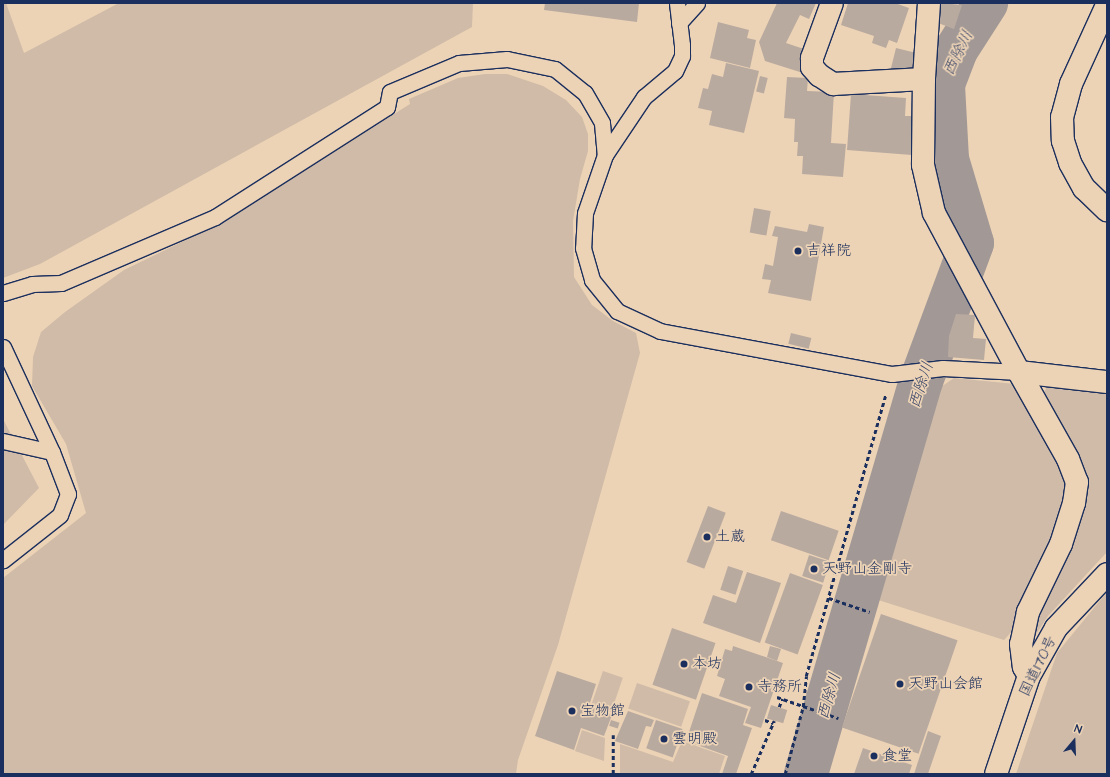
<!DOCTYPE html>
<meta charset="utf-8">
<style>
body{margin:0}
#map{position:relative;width:1110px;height:777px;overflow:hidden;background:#edd3b5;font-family:"Architects Daughter","Klee One",sans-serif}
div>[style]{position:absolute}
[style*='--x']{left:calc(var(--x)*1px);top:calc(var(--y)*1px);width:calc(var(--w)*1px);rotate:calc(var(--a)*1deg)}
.green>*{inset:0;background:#cfbba8;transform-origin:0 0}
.river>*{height:44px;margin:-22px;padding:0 22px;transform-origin:22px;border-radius:22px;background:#a29996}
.building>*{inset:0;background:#b9aaa0;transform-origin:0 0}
.path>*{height:2.5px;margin-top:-1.25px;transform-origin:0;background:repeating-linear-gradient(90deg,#1b2f5e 0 4px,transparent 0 7px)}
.roads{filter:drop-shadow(1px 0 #1b2f5e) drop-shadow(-1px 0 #1b2f5e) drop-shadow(0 1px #1b2f5e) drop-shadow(0 -1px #1b2f5e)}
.service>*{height:15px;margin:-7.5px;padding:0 7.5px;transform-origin:7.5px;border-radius:7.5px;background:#edd3b5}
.minor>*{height:22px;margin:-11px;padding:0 11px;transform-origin:11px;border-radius:11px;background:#edd3b5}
.tertiary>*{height:22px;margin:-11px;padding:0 11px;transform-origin:11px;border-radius:11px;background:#edd3b5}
.trunk>*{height:22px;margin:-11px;padding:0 11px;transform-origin:11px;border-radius:11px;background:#edd3b5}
.dots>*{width:11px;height:11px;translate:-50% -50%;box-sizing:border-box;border:2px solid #edd3b5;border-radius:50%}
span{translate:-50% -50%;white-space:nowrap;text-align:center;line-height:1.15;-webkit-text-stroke:3.5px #edd3b5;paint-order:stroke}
.poi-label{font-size:15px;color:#1b2f5e}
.left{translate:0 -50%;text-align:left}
.street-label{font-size:15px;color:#1b2f5e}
.water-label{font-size:16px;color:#364469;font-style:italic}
.frame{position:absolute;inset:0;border:4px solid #1b2f5e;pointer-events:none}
.north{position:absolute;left:1054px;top:721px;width:40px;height:40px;-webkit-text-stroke:3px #edd3b5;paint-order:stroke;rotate:19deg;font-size:11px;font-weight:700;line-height:16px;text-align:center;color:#1b2f5e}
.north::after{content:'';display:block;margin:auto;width:14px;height:18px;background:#1b2f5e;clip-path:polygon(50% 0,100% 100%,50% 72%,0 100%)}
</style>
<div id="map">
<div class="green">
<div style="clip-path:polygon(3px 3px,6px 3px,24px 53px,119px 3px,473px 3px,472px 27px,40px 264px,3px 278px)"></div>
<div style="clip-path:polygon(485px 74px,507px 74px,543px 86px,566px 100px,582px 117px,588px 134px,588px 151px,580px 179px,573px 221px,574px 277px,592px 305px,613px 321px,636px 333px,640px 353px,558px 645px,518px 760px,516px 774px,3px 774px,3px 578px,86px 513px,66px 444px,32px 386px,33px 357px,41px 332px,65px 312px,124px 270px,223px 222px,410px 104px,409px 99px,458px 78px)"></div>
<div style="clip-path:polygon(954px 378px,1015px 384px,1052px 442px,1067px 486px,1062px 515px,1014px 629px,1004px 640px,872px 598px,922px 400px)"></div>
<div style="clip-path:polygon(1047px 387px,1107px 393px,1107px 552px,1048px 616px,1033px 639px,1031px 630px,1082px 511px,1054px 412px,1044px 392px)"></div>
<div style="clip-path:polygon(3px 419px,39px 488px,3px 525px)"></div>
<div style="clip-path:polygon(1107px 592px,1107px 774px,1016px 774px,1057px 653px)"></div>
<div style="left:603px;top:671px;width:21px;height:36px;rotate:19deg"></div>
<div style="left:637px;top:683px;width:56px;height:27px;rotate:19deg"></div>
<div style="clip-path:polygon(582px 730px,605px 738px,604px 761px,575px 751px)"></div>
<div style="clip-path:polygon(682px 741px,725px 756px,719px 774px,620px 774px,620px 744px,673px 762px)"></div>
</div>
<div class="river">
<div style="--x:806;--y:774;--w:409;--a:-73.7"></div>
<div style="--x:921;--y:381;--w:147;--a:-69.7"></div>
<div style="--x:972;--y:243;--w:88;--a:-106.6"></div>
<div style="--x:947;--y:159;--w:75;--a:-93.1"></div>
<div style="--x:943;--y:84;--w:36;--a:-69"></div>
<div style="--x:956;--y:50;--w:56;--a:-57.4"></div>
</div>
<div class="building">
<div style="clip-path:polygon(545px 3px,639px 3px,637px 22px,544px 10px)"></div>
<div style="clip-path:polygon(777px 3px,816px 3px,809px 19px,800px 15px,786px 43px,810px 51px,803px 73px,765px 61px,759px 42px)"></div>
<div style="clip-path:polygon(848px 3px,895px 3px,909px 8px,897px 43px,889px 40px,886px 48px,872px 43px,874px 36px,841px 25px)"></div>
<div style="clip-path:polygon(941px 3px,962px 5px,954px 29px,938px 23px)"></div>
<div style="clip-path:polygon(718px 22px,749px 30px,747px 38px,756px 40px,750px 68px,710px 58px)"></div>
<div style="left:896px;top:48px;width:21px;height:24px;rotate:14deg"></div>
<div style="clip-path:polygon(726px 63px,759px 71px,744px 133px,709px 125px,712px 111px,698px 108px,703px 88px,708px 89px,712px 74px,723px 77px)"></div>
<div style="left:760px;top:76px;width:8px;height:16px;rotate:14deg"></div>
<div style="clip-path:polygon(787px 77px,808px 78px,807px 91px,834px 92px,831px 143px,846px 144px,843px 177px,802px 174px,803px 156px,797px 156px,798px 142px,794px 142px,795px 119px,784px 118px)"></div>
<div style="clip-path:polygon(851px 94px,906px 98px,905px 116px,915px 116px,912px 155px,847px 150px)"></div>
<div style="left:754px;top:208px;width:17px;height:25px;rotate:10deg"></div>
<div style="clip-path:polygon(809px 224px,824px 227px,811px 301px,768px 293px,771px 280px,762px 279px,765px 264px,773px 266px,778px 237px,772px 236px,775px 226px,807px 232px)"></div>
<div style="clip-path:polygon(956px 314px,975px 315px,973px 338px,986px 339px,984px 360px,948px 357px,949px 336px)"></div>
<div style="left:791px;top:333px;width:21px;height:11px;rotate:14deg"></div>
<div style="left:708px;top:506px;width:19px;height:60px;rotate:21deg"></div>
<div style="left:781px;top:511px;width:61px;height:31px;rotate:19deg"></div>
<div style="left:809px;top:555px;width:22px;height:22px;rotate:18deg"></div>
<div style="left:728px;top:566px;width:16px;height:25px;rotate:18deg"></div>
<div style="clip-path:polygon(747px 572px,781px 583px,760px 643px,703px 623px,713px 595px,736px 603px)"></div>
<div style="left:790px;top:573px;width:35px;height:74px;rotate:20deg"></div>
<div style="left:881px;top:614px;width:81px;height:120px;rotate:19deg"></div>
<div style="left:672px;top:628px;width:46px;height:60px;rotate:19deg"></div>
<div style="clip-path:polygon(733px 646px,783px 663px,761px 728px,745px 723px,751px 707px,719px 696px,725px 679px,717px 676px,725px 649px,732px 651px)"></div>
<div style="clip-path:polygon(770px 646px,781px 649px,777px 661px,767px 657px)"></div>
<div style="clip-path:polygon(557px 671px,596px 684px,589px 706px,612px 715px,604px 736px,581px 728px,574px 750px,535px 736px)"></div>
<div style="clip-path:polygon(702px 693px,748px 709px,743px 725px,752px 728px,736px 774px,722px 774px,728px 756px,686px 741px)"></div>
<div style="left:771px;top:705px;width:17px;height:14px;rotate:17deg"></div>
<div style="clip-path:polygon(628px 711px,654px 720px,651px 727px,646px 726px,638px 749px,615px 741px)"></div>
<div style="left:611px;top:720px;width:9px;height:6px;rotate:18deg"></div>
<div style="left:656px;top:720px;width:28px;height:30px;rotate:19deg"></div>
<div style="clip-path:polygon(928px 731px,941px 736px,928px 774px,914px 774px)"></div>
<div style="clip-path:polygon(863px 748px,912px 765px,909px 774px,854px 774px)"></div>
</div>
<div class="path">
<div style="--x:829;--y:598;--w:43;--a:18.9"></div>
<div style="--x:777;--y:697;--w:65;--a:19"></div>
<div style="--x:779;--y:707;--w:9;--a:-69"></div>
<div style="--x:765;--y:720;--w:9;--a:21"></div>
<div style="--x:613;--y:774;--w:39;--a:-90"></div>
<div style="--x:751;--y:774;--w:58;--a:-66.5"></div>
<div style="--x:785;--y:774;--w:69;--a:-75"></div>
<div style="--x:803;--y:707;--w:31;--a:-84"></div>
<div style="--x:806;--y:676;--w:293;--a:-74.2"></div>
</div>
<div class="roads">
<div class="service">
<div style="--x:679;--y:23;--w:27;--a:-48"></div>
<div style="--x:605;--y:155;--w:70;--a:-56.1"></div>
<div style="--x:644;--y:97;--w:40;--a:-40"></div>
<div style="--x:675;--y:71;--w:17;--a:-65"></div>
<div style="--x:682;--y:56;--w:11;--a:-90"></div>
<div style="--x:682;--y:45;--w:42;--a:-96.8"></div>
<div style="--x:3;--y:293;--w:30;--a:-17"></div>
<div style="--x:32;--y:284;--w:29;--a:-2"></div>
<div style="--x:61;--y:283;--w:168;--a:-23.2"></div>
<div style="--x:215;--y:217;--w:204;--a:-32.6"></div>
<div style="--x:387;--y:107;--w:15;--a:-79"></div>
<div style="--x:390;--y:92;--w:75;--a:-22.8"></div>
<div style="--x:459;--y:63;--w:48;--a:-4.8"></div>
<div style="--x:507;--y:59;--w:49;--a:11.8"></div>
<div style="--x:555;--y:69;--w:38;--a:39"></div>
<div style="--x:585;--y:93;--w:34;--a:60"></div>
<div style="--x:602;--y:123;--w:32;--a:85"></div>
<div style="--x:605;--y:155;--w:61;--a:109"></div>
<div style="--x:585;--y:213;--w:35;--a:93"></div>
<div style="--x:583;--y:248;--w:33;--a:74"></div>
<div style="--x:592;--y:280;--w:40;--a:51"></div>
<div style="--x:617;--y:311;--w:47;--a:24.9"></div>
<div style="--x:660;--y:331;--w:236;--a:10.5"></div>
<div style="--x:892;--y:374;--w:51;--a:-6.7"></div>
<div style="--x:943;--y:368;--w:76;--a:3"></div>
<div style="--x:3;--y:347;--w:116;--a:65"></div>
<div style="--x:52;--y:452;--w:45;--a:69.1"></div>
<div style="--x:68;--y:494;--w:22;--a:111"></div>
<div style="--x:60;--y:515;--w:73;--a:141.7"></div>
<div style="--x:3;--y:441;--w:50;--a:12.7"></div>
</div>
<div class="minor">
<div style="--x:832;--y:3;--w:59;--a:110"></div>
<div style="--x:812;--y:58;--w:9;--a:90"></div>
<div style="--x:812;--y:67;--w:11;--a:49"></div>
<div style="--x:819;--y:75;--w:17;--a:33"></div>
<div style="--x:833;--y:84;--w:91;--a:-3.1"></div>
<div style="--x:929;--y:3;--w:76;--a:93.8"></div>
<div style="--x:924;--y:79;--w:86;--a:90.7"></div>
<div style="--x:923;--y:165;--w:49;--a:77.1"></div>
<div style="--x:934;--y:213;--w:180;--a:61.9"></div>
<div style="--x:1019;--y:372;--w:100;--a:60.6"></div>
<div style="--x:1068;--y:459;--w:25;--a:69"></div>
<div style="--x:1077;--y:482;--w:21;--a:98"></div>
<div style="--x:1074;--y:503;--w:43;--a:107.6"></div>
<div style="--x:1061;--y:544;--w:76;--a:115.9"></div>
<div style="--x:1028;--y:612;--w:33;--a:102"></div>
<div style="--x:1021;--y:644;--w:23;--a:83"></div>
<div style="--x:1024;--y:667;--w:10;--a:61"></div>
<div style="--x:1019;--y:372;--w:89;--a:6.5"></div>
</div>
<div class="tertiary">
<div style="--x:1107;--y:5;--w:87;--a:114.5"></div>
<div style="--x:1071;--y:84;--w:34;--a:105"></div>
<div style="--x:1062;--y:117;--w:24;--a:88"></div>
<div style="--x:1063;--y:141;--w:23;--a:72"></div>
<div style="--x:1070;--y:163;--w:29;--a:61"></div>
<div style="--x:1084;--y:188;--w:32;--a:44"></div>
</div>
<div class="trunk">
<div style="--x:996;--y:774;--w:103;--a:-71.4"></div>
<div style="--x:1029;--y:676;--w:55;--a:-60.6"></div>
<div style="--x:1056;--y:628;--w:74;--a:-46.6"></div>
</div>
</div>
<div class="dots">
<div style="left:798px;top:251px;background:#1b2f5e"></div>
<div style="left:707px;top:537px;background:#1b2f5e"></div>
<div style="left:814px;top:569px;background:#1b2f5e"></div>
<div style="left:684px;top:664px;background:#1b2f5e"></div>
<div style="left:900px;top:684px;background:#1b2f5e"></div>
<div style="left:749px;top:687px;background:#1b2f5e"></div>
<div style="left:572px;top:711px;background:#1b2f5e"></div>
<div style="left:664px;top:739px;background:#1b2f5e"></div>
<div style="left:874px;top:756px;background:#1b2f5e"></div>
</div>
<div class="poi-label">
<span class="left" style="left:806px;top:251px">吉祥院</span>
<span class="left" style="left:715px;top:537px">土蔵</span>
<span class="left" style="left:822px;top:569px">天野山金剛寺</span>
<span class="left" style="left:692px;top:664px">本坊</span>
<span class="left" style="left:908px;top:684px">天野山会館</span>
<span class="left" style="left:757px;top:687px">寺務所</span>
<span class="left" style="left:580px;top:711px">宝物館</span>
<span class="left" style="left:672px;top:739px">雲明殿</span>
<span class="left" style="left:882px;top:756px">食堂</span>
</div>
<div class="street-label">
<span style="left:1038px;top:666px;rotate:-64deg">国道170号</span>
</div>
<div class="water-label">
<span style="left:958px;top:53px;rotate:-64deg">西除川</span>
<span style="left:921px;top:385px;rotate:-72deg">西除川</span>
<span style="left:829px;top:696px;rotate:-74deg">西除川</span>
</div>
<div class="frame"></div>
<div class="north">N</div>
</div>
